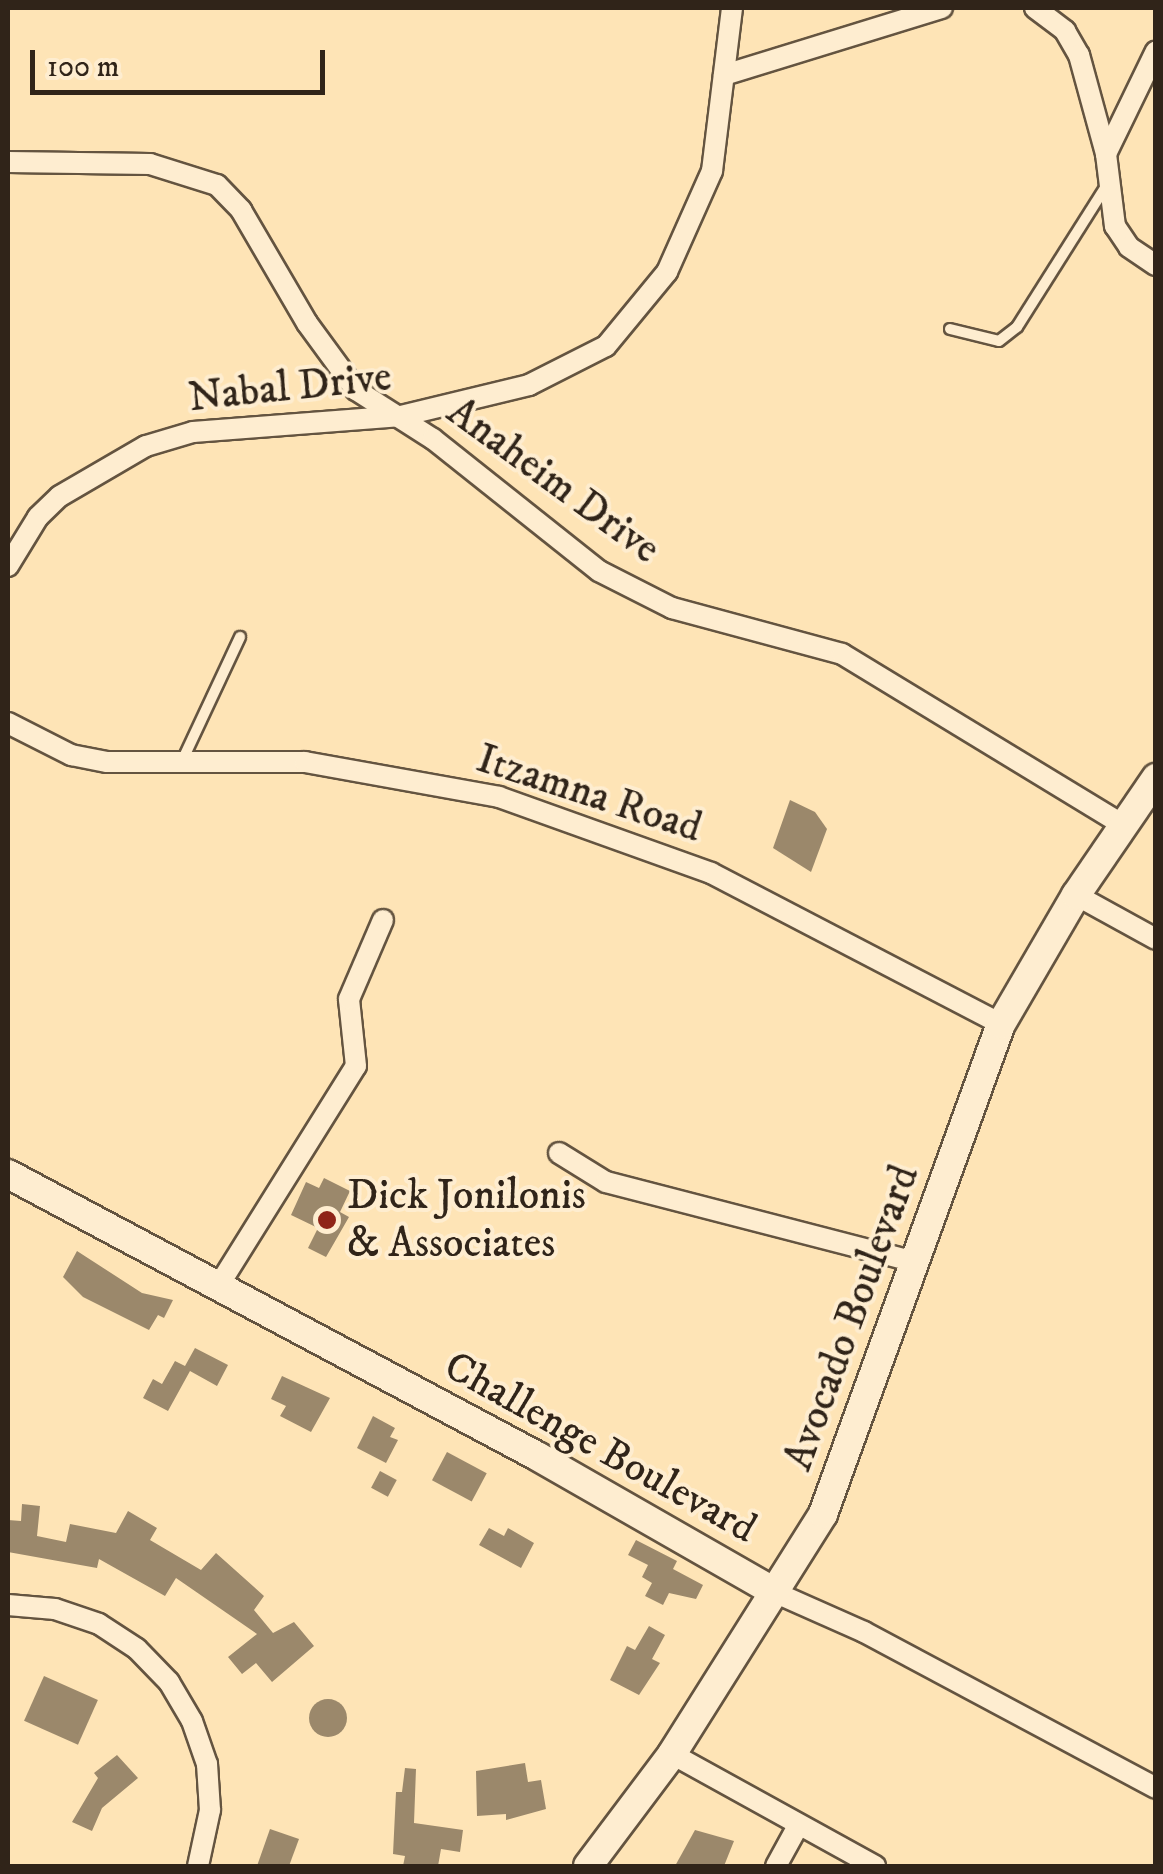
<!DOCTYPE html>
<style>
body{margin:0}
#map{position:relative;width:1163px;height:1874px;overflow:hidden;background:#fee4b6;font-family:"IM FELL DW Pica",serif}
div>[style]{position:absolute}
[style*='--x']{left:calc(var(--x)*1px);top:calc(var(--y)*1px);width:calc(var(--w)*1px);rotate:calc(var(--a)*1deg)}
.building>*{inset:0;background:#9b886b;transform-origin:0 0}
.round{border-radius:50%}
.roads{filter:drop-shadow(2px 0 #645440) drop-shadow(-2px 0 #645440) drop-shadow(0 2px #645440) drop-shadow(0 -2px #645440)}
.lane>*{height:10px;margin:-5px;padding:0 5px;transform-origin:5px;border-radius:5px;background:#feedd0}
.street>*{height:20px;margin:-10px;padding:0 10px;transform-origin:10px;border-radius:10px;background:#feedd0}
.secondary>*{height:28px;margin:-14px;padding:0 14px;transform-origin:14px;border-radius:14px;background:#feedd0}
.dots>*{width:28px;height:28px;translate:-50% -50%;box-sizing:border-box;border:5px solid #feedd0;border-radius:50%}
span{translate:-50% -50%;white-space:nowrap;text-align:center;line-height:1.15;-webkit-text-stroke:8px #feedd0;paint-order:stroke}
.street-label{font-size:42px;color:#302419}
.poi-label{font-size:42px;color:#302419}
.left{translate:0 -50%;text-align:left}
.frame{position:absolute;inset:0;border:10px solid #302419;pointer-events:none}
.scale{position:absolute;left:30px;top:50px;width:295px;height:45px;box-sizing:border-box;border:5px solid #302419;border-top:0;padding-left:12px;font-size:30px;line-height:35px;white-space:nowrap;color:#302419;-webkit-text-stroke:8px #feedd0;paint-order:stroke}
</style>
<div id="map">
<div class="building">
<div style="clip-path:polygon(790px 800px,815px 812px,827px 829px,811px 872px,773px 848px)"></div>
<div style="clip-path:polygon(324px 1178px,350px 1191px,340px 1212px,349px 1217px,326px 1257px,308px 1248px,318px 1228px,291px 1215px,306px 1182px,319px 1188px)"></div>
<div style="clip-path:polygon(77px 1251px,142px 1293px,173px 1300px,164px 1318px,158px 1315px,149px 1330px,83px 1297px,63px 1277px)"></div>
<div style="clip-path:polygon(195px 1348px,228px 1365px,217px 1386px,190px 1371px,168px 1411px,143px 1398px,153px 1379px,162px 1384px,175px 1361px,185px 1366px)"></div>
<div style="clip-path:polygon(282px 1376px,330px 1398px,311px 1432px,280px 1416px,286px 1406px,271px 1399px)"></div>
<div style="clip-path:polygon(373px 1416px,395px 1428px,390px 1437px,398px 1440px,386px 1463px,357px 1448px)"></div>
<div style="left:447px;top:1452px;width:45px;height:32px;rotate:28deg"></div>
<div style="left:380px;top:1471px;width:19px;height:19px;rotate:28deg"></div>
<div style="clip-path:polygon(22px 1504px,40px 1506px,37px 1536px,66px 1542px,70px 1524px,116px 1533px,128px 1511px,157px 1528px,150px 1540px,201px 1570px,216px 1553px,264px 1596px,254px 1610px,273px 1633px,294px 1622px,314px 1646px,272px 1682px,256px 1663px,242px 1674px,228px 1657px,257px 1634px,176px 1578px,165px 1596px,99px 1559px,97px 1568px,8px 1552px,8px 1520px,21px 1521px)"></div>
<div style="clip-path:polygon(489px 1528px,504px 1536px,508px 1528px,534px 1543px,521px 1568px,479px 1545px)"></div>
<div style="clip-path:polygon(636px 1540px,677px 1561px,673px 1569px,703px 1585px,696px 1599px,669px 1593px,663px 1605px,645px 1596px,652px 1583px,642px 1577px,648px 1565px,628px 1555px)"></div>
<div style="clip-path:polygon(649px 1626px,665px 1635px,652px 1659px,660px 1663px,639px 1695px,610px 1680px,627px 1646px,635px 1650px)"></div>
<div style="left:44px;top:1676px;width:59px;height:49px;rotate:24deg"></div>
<div class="round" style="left:309px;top:1699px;width:38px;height:38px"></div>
<div style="clip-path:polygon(117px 1755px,138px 1778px,102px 1808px,92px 1831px,72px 1822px,98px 1778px,94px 1773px)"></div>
<div style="clip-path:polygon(525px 1763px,528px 1782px,541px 1780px,546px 1809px,506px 1820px,506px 1814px,477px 1816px,476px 1771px)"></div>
<div style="clip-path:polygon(405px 1768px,416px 1769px,414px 1823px,463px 1830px,460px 1852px,441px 1849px,438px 1866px,403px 1866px,405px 1856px,393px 1854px,396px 1792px,402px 1792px)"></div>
<div style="clip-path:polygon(270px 1829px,299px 1839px,289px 1866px,257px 1866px)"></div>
<div style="clip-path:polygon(695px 1830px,734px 1841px,724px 1866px,675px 1866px)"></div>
</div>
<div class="roads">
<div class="lane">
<div style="--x:950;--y:329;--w:50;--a:13.8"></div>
<div style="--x:999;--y:341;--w:23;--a:-38"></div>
<div style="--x:1017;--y:327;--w:167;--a:-57.7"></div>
<div style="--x:182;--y:761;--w:137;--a:-64.9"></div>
</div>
<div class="street">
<div style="--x:1035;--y:8;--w:38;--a:37"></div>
<div style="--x:1065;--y:31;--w:28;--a:60"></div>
<div style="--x:1079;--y:55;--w:103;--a:74.7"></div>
<div style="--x:1106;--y:154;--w:73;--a:82.9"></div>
<div style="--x:1115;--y:226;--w:25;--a:56"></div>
<div style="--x:1129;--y:247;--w:32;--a:34"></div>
<div style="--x:724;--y:75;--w:228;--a:-17.1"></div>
<div style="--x:1106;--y:154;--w:114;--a:-64.1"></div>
<div style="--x:8;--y:162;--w:142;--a:0.8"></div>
<div style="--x:150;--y:164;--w:70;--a:17.4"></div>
<div style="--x:217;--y:185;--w:35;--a:46"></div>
<div style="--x:241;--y:210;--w:131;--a:59.7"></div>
<div style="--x:307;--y:323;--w:83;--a:53.8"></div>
<div style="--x:356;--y:390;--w:91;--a:32.5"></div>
<div style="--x:433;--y:439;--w:212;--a:38.5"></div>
<div style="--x:599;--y:571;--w:82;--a:26.9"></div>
<div style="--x:672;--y:608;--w:176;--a:15.1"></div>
<div style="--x:842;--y:654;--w:328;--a:31.3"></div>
<div style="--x:8;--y:566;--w:57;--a:-58.5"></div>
<div style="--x:38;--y:517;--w:30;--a:-44"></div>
<div style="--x:60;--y:496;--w:99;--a:-30.2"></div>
<div style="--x:146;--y:446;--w:49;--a:-16.6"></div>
<div style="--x:193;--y:432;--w:209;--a:-4.4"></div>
<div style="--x:401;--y:416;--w:132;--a:-13.6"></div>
<div style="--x:529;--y:385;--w:86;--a:-26.9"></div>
<div style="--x:606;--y:346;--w:96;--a:-50.5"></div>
<div style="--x:667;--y:272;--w:111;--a:-66"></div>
<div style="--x:712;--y:171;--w:164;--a:-83"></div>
<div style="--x:8;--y:723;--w:71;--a:26.9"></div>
<div style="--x:71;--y:755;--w:37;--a:11"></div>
<div style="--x:107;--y:762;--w:198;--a:0"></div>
<div style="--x:305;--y:762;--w:197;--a:10.2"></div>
<div style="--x:499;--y:797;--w:225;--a:19.7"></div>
<div style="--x:711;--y:873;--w:327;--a:27.5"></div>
<div style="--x:1076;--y:895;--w:91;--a:28.8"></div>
<div style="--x:559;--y:1153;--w:55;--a:31.7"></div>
<div style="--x:606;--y:1182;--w:319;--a:14.5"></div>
<div style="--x:219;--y:1285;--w:258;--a:-58"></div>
<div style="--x:356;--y:1066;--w:67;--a:-96"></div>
<div style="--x:349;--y:999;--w:86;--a:-66.7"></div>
<div style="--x:776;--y:1593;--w:96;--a:23.9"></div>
<div style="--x:864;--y:1632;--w:331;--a:28.1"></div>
<div style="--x:8;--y:1605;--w:47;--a:4.9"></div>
<div style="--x:55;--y:1609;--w:46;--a:18.8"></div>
<div style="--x:99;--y:1624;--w:45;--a:33.3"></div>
<div style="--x:137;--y:1649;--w:46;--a:45.9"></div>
<div style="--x:169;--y:1682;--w:45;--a:59.5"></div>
<div style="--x:192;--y:1721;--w:46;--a:70.8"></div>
<div style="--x:207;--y:1764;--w:46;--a:86.3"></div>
<div style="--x:210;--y:1810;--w:57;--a:102.1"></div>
<div style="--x:672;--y:1754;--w:232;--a:28.9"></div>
<div style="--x:776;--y:1866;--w:46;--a:-61.2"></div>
</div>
<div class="secondary">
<div style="--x:8;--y:1174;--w:599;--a:28.06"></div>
<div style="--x:537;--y:1456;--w:275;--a:29.8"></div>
<div style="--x:588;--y:1866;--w:140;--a:-53.1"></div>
<div style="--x:672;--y:1754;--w:284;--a:-57.8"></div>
<div style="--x:823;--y:1514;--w:521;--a:-70.04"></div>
<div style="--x:1001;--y:1024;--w:149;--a:-59.8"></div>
<div style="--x:1076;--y:895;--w:142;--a:-55.6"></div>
</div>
</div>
<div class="dots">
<div style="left:327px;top:1220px;background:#8f2418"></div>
</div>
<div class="street-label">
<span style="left:290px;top:388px;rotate:-6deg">Nabal Drive</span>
<span style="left:553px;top:481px;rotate:36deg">Anaheim Drive</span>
<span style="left:589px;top:794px;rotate:18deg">Itzamna Road</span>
<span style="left:852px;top:1318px;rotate:-70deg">Avocado Boulevard</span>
<span style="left:600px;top:1448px;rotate:29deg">Challenge Boulevard</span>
</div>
<div class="poi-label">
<span class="left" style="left:347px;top:1220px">Dick Jonilonis<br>&amp; Associates</span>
</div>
<div class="frame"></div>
<div class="scale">100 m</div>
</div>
